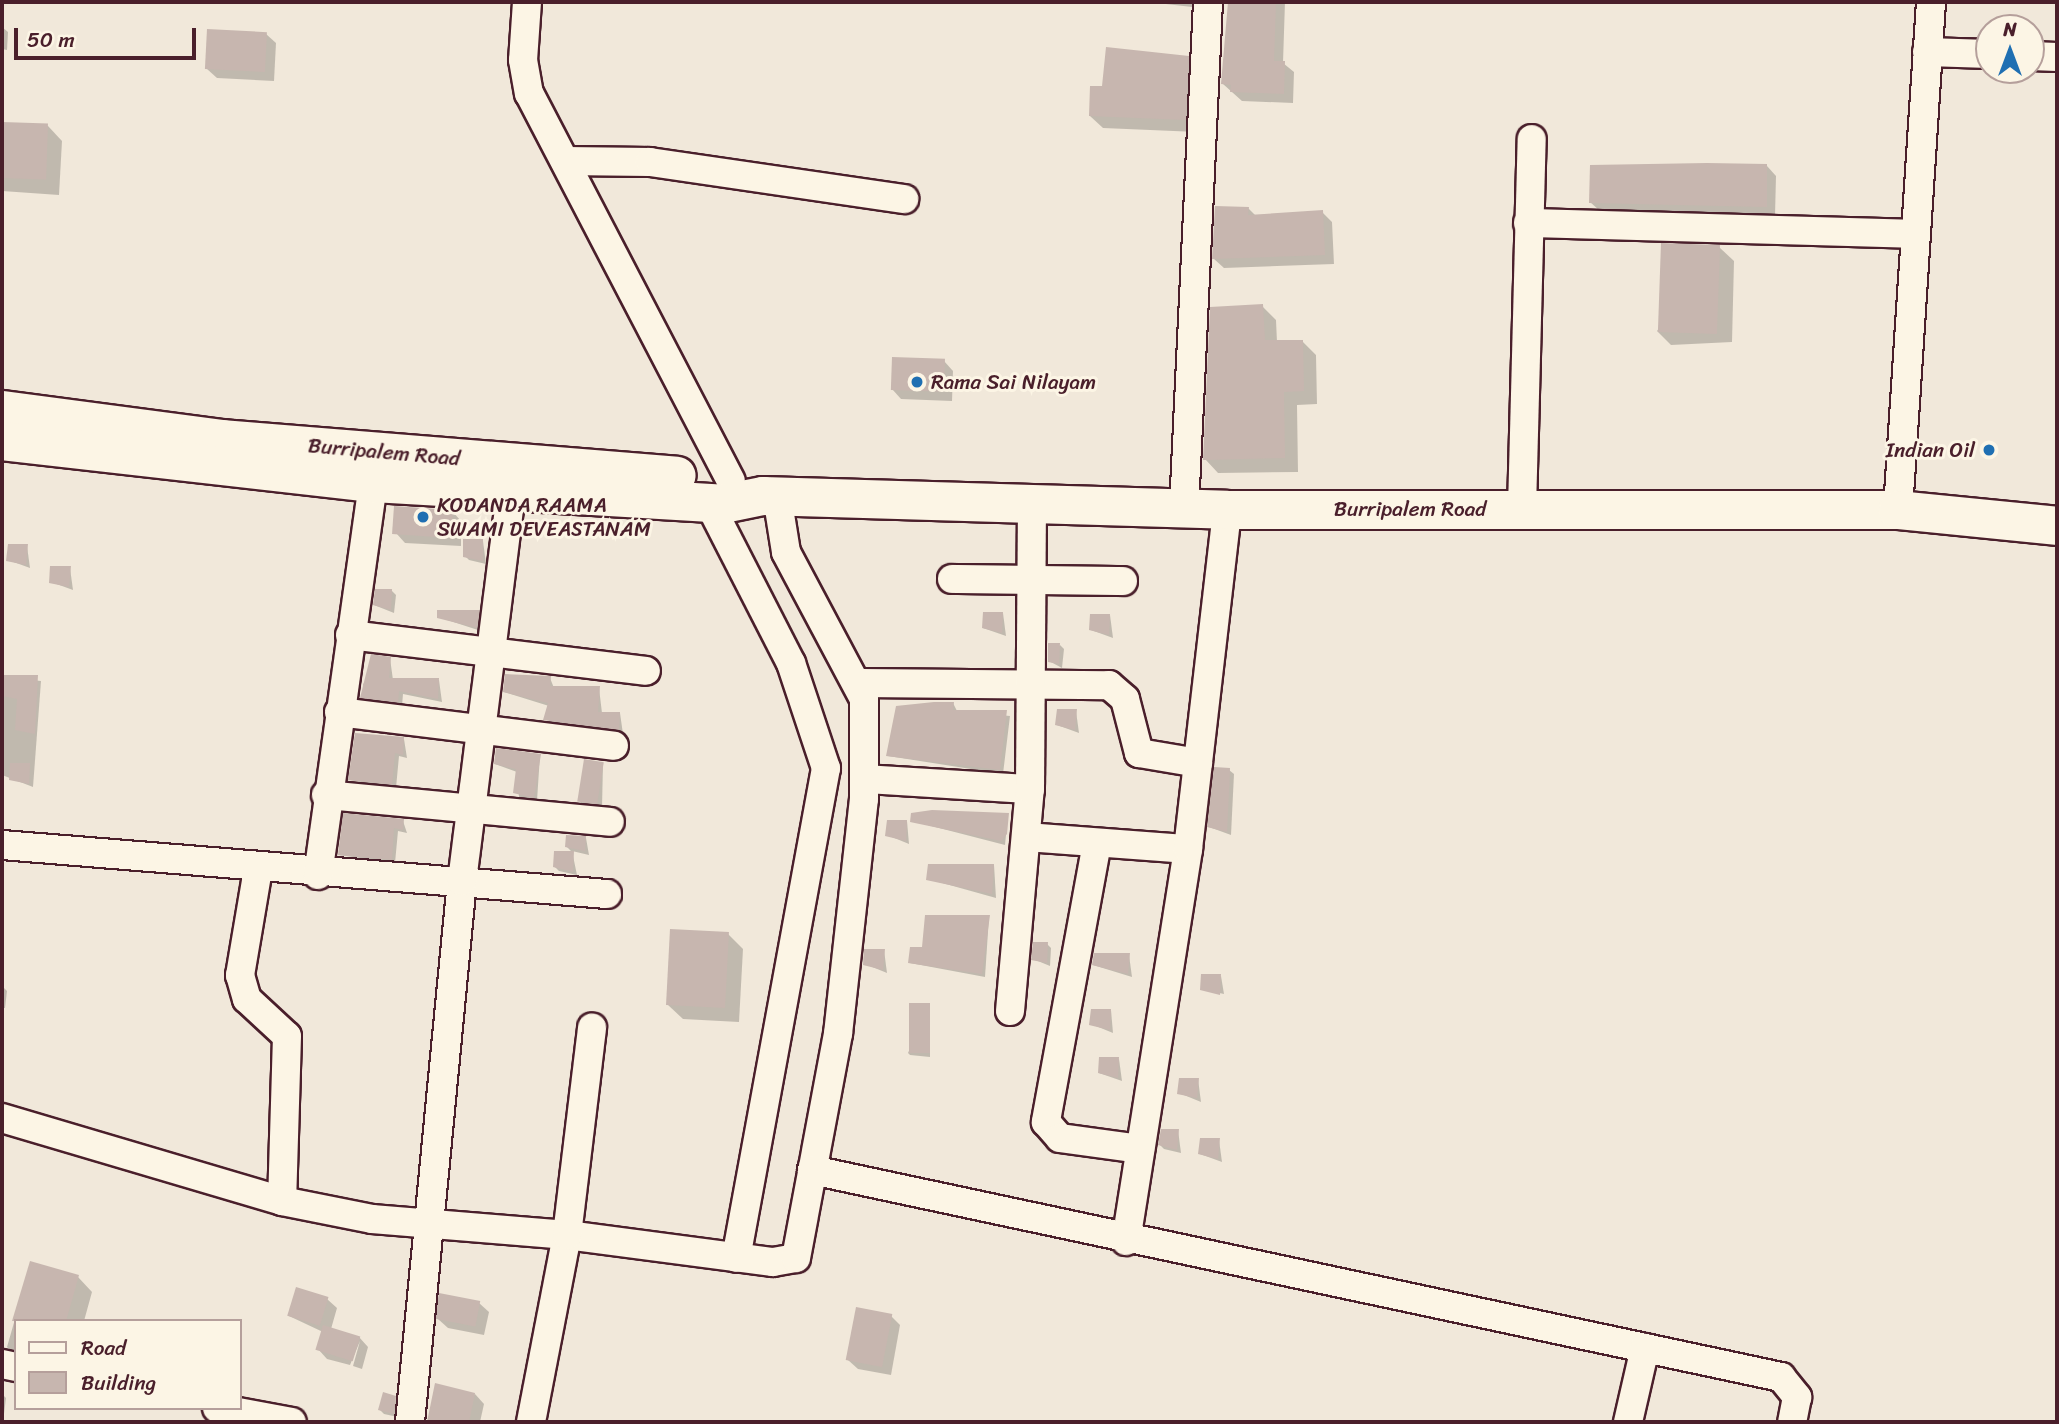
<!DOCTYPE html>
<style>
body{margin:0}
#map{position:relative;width:2059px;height:1424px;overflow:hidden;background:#f1e8da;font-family:Sriracha,sans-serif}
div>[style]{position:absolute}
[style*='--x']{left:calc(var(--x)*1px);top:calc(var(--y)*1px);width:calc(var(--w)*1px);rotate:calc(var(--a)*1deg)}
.shadow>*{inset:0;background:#0003}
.building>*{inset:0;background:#c7b6af;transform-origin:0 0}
.roads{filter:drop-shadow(2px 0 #4a1f2b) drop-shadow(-2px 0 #4a1f2b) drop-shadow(0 2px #4a1f2b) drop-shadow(0 -2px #4a1f2b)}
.street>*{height:28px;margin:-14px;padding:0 14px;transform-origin:14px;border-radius:14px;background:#fcf5e5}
.secondary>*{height:38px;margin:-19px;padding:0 19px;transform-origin:19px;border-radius:19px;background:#fcf5e5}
.dots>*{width:19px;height:19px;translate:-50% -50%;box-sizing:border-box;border:4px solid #fcf5e5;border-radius:50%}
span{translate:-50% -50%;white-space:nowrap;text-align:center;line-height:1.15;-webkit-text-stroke:6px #fcf5e5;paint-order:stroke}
.poi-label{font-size:21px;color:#4a1f2b}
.left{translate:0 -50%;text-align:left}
.right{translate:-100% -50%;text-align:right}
.street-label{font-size:21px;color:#4a1f2b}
.frame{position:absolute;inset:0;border:4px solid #4a1f2b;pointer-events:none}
.legend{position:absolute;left:14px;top:1319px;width:228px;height:91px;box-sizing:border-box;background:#fcf5e5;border:2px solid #b59f9b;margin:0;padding:9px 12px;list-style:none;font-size:21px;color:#4a1f2b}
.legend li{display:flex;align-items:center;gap:14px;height:35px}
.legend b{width:35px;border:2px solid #b59f9b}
.north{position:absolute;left:1975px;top:14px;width:70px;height:70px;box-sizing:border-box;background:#fcf5e5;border:2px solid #b59f9b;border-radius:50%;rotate:0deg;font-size:19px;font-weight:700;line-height:28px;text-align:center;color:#4a1f2b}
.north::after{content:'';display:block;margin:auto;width:24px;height:32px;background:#1f6fb2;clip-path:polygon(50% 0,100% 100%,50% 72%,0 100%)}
.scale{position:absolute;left:14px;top:28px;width:182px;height:32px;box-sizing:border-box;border:4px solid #4a1f2b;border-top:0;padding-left:9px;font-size:21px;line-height:24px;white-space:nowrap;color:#4a1f2b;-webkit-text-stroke:5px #fcf5e5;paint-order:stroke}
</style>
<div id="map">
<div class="shadow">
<div style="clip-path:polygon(1148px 2px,1202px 2px,1201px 8px)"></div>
<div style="clip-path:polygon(1229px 2px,1285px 2px,1283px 63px,1294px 72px,1293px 103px,1242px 101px,1223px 84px)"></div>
<div style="clip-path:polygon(2px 27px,8px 32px,7px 50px,2px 49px)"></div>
<div style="clip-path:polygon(266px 34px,276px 43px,274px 81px,217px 78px,207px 69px)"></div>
<div style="clip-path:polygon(1188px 57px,1200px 70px,1197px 132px,1103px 128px,1090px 116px)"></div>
<div style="clip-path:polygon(2px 124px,48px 126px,62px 141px,59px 195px,2px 191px)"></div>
<div style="clip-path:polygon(1767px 166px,1776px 176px,1775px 216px,1600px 211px,1590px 202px)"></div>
<div style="clip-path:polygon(1248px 208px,1256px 216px,1322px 212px,1332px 222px,1334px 264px,1224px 268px,1214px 259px)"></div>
<div style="clip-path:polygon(1719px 247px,1734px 261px,1732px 342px,1671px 345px,1657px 331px)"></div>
<div style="clip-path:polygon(1262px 306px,1276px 320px,1277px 342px,1302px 341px,1316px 355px,1317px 404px,1297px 405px,1298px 472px,1218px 473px,1205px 459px)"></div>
<div style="clip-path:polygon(944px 361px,953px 371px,952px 401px,901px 399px,892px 389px)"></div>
<div style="clip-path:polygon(452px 511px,461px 521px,461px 546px,405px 543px,396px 533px)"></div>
<div style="clip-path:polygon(483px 541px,486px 564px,469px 560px,465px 556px)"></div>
<div style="clip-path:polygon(27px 546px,30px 568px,8px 560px)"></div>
<div style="clip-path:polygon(70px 568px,73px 590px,51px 582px)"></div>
<div style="clip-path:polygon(391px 590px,396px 595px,394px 613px,374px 605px)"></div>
<div style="clip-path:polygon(479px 612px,481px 631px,438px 617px)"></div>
<div style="clip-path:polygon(1003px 613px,1006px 636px,983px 628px)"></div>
<div style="clip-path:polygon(1110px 615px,1113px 638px,1091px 630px)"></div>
<div style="clip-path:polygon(1060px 645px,1064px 649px,1062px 668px,1049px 661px)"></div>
<div style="clip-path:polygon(390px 658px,393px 680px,439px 680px,442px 702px,403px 694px,402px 706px,366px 701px,363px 684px)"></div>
<div style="clip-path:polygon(2px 677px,41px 681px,33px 787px,2px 775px)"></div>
<div style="clip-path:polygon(550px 678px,554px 688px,599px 688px,602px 713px,620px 713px,623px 734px,549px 724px,549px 706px,504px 692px)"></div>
<div style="clip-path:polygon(953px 703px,957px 711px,1010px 716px,1003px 774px,888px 756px)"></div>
<div style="clip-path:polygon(1076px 711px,1079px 733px,1057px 725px)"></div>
<div style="clip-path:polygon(404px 739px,407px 758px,399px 756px,396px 788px,350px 780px)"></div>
<div style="clip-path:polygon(540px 755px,537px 801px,519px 797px,517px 772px,495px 764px)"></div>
<div style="clip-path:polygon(603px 763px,602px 808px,584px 806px,580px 802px)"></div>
<div style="clip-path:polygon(1229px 770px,1234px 774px,1231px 835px,1209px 827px)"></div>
<div style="clip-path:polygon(1008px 815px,1005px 845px,912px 821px)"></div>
<div style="clip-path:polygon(403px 821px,407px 833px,398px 831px,395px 863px,339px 855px)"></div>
<div style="clip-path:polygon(907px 821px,909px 844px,887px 835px)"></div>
<div style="clip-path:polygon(586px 838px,589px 855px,572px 851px,577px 875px,559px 871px,554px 866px,572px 852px,566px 846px)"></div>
<div style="clip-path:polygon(994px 865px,996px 898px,928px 879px)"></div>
<div style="clip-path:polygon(989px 917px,985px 977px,910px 963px,923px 949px)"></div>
<div style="clip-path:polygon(728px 934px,743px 949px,739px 1022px,683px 1019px,668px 1005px)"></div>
<div style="clip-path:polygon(1047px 944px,1051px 948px,1050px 966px,1033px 959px)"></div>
<div style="clip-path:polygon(884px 950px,887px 973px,865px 964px)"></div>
<div style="clip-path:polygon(1129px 955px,1132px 977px,1093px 965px)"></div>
<div style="clip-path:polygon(1221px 976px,1224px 994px,1201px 989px)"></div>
<div style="clip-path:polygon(2px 986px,7px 991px,5px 1008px,2px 1008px)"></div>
<div style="clip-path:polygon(930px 1005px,930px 1057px,910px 1055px,908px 1053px)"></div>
<div style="clip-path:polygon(1111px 1010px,1113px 1033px,1091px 1024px)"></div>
<div style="clip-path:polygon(1119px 1059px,1122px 1081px,1099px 1073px)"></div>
<div style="clip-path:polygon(1198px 1079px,1201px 1102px,1179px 1093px)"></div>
<div style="clip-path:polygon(1178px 1130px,1181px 1153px,1164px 1149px,1160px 1145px)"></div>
<div style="clip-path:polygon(1219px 1140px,1222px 1162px,1200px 1154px)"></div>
<div style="clip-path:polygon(31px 1263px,78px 1277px,92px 1292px,84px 1321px,16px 1321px,16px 1356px,7px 1347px)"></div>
<div style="clip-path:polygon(327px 1299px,337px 1308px,331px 1329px,359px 1337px,368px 1347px,362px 1369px,353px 1366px,360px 1341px,350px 1365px,327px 1359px,318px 1349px,323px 1332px,289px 1316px)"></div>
<div style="clip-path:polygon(479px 1303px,489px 1312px,484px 1335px,448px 1328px,438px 1319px)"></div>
<div style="clip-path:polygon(891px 1316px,900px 1325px,891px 1375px,858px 1369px,848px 1360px)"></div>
<div style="clip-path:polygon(2px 1394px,6px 1398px,3px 1422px,2px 1422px)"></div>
<div style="clip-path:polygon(475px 1394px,484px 1404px,480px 1422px,429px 1420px)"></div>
<div style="clip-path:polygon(395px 1397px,398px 1417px,384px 1414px,380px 1410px)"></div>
</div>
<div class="building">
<div style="clip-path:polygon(1228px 2px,1276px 2px,1274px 61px,1285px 61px,1284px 94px,1230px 92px,1231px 85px,1221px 84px)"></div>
<div style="left:207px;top:29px;width:60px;height:40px;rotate:3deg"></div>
<div style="clip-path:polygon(1106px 47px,1189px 56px,1186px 120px,1089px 116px,1090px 86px,1102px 86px)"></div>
<div style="left:2px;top:122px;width:46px;height:56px;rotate:2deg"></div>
<div style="clip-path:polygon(1707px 163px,1767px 164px,1767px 207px,1589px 203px,1590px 165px)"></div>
<div style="clip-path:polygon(1215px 206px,1249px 207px,1248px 215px,1323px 210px,1325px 255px,1212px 259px)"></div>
<div style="left:1661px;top:243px;width:59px;height:89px;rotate:2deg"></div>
<div style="clip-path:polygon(1263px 304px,1265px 340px,1303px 340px,1304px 391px,1284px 392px,1285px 458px,1203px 460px,1210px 307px)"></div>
<div style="left:892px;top:357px;width:53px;height:33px;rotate:2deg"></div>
<div style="left:394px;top:506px;width:59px;height:28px;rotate:4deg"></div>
<div style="clip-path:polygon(463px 539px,483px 539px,483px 561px,463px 557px)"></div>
<div style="clip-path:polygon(8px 544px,28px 544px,26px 565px,6px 561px)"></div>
<div style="clip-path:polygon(50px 566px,71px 566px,69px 587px,49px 583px)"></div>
<div style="clip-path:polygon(375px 589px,392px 589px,391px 610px,373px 605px)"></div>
<div style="clip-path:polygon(437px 610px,480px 610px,477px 628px,437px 618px)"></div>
<div style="clip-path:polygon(983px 612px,1003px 612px,1002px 633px,982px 628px)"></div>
<div style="clip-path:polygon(1090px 614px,1110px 614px,1109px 635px,1089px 630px)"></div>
<div style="clip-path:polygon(1048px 643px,1060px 643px,1059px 664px,1048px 662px)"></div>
<div style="clip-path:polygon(371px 654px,391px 657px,389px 678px,439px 678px,438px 699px,399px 691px,398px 703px,360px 698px)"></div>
<div style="clip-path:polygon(505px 674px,551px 676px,550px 686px,600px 686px,598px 712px,620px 712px,619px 731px,543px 720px,548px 703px,503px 692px)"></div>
<div style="clip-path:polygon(2px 675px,38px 675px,35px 734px,15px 730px,17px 699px,2px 696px)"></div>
<div style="clip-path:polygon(934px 702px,954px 702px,953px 710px,1007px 710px,1000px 770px,886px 756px,896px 706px)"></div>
<div style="clip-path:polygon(1057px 709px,1077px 709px,1075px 730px,1055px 725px)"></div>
<div style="clip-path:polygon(355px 733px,404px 737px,403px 755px,395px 753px,392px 785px,348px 780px)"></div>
<div style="clip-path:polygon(496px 748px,541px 754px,534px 798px,513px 793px,516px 769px,494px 764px)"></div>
<div style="left:584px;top:759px;width:20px;height:43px;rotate:9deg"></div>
<div style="clip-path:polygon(10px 763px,30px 763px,29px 784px,9px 780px)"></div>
<div style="clip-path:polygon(1214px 767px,1230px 768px,1227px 832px,1207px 827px)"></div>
<div style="clip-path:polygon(932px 810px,1009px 813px,1007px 834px,1001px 841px,910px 822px,911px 813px)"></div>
<div style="clip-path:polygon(343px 813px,404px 819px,403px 830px,394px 828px,392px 860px,338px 855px)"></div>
<div style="clip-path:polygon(887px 820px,907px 820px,906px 841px,885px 836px)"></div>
<div style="clip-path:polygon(566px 835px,586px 836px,585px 851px,565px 847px)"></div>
<div style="clip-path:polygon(554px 851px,574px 851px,573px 872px,553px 867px)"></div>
<div style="clip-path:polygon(928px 864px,994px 864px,992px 894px,926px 880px)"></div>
<div style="clip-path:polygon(925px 915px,990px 915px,982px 974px,908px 963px,910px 947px,922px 947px)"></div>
<div style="left:670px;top:929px;width:59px;height:76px;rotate:3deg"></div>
<div style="clip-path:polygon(1033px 942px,1048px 942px,1047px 963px,1031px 960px)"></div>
<div style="clip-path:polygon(864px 949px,885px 949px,883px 970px,863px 965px)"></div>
<div style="clip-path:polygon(1094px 953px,1130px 953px,1128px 974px,1092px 965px)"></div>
<div style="clip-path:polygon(1201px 974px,1221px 974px,1220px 995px,1200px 990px)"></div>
<div style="left:909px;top:1003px;width:21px;height:50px"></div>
<div style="clip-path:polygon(1091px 1009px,1111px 1009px,1110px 1030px,1089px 1025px)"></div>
<div style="clip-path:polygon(1099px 1057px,1119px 1057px,1118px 1078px,1098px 1073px)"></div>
<div style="clip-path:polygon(1179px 1078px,1199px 1078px,1197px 1098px,1177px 1094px)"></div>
<div style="clip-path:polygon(1161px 1129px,1179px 1129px,1177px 1150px,1158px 1145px)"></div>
<div style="clip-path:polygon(1200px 1138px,1220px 1138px,1218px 1159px,1198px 1154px)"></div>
<div style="clip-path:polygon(30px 1261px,79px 1275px,66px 1321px,12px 1321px)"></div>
<div style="left:296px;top:1287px;width:34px;height:30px;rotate:17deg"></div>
<div style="left:439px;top:1293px;width:42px;height:26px;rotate:11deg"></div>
<div style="left:856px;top:1307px;width:37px;height:54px;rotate:11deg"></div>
<div style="left:323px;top:1325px;width:39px;height:26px;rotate:17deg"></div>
<div style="clip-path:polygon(435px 1383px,475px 1393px,469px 1422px,427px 1422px)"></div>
<div style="clip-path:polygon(383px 1392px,396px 1396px,394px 1414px,378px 1410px)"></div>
</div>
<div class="roads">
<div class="street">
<div style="--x:527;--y:2;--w:58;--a:93.9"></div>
<div style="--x:523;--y:60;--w:34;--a:80"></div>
<div style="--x:529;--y:93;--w:437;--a:62.5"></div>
<div style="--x:1927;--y:52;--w:62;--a:1.8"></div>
<div style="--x:2031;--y:56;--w:26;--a:2"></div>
<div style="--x:565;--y:161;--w:85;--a:0.7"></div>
<div style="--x:650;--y:162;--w:257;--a:8.3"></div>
<div style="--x:1528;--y:223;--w:386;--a:1.6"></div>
<div style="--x:709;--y:503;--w:180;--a:62.9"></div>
<div style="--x:791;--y:663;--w:111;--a:71.6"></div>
<div style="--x:826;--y:768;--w:498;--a:100.4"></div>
<div style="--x:1184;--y:509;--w:508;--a:-87.29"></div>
<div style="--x:1522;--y:509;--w:370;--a:-88.5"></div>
<div style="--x:1898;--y:510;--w:509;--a:-86.28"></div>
<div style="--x:952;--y:579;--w:171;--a:0.7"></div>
<div style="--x:350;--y:635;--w:298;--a:6.9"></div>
<div style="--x:861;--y:683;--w:248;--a:0.5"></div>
<div style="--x:1109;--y:685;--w:21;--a:41"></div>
<div style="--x:1125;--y:699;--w:56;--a:75.5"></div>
<div style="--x:1139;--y:753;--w:60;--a:9.6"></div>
<div style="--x:339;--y:712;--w:277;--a:7"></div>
<div style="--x:865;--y:779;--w:165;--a:3.5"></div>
<div style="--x:326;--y:795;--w:285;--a:5.4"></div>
<div style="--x:1027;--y:837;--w:161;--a:4.3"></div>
<div style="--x:1097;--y:843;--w:284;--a:100.4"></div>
<div style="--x:1046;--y:1122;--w:21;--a:49"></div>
<div style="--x:1060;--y:1138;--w:81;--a:7.8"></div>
<div style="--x:2;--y:845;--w:607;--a:4.63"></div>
<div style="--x:258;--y:869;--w:108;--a:99.6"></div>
<div style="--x:240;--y:975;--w:25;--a:74"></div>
<div style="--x:247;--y:999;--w:54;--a:42.8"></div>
<div style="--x:287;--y:1036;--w:165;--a:91.7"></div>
<div style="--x:318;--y:875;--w:396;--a:-82"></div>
<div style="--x:1010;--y:1011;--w:223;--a:-84.9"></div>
<div style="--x:1030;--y:789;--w:285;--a:-89.6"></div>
<div style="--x:2;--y:1118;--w:292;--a:16.5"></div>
<div style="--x:282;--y:1201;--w:92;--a:11.3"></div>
<div style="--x:372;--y:1219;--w:196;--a:4.7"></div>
<div style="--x:567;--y:1235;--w:208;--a:7.5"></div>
<div style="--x:773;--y:1262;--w:23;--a:-10"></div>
<div style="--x:796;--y:1258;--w:228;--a:-79.4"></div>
<div style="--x:838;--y:1034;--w:236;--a:-83.7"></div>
<div style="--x:864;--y:799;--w:100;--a:-90"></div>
<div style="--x:864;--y:699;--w:166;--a:-118"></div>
<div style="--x:786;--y:552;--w:57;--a:-99.1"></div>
<div style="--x:812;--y:1170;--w:991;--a:12.06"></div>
<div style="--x:1781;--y:1377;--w:26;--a:51"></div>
<div style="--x:1797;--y:1397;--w:25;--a:101"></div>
<div style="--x:1126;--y:1241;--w:397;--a:-81"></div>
<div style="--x:1188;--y:849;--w:341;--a:-83.4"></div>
<div style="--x:2;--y:1364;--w:14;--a:12"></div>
<div style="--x:217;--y:1408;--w:76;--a:10.6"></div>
<div style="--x:410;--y:1422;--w:543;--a:-84.51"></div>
<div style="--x:462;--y:881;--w:390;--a:-82.8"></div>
<div style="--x:531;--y:1422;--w:190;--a:-79.1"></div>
<div style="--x:567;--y:1235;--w:209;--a:-83.1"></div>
<div style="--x:1628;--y:1422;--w:76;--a:-77.1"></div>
</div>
<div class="secondary">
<div style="--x:2;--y:410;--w:221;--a:7.5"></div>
<div style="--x:221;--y:439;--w:457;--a:4.6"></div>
<div style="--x:2;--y:441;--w:373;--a:6.5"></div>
<div style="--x:373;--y:483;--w:351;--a:3.4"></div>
<div style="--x:723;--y:504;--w:41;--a:-11.3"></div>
<div style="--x:763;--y:496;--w:464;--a:1.7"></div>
<div style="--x:1227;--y:510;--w:671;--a:0"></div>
<div style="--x:1898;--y:510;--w:160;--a:5.7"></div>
</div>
</div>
<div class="dots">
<div style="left:917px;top:382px;background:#1f6fb2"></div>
<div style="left:1989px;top:450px;background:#1f6fb2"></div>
<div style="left:423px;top:517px;background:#1f6fb2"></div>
</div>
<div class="poi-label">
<span class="left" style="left:931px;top:382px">Rama Sai Nilayam</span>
<span class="right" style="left:1975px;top:450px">Indian Oil</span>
<span class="left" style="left:437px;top:517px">KODANDA RAAMA<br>SWAMI DEVEASTANAM</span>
</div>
<div class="street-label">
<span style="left:384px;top:452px;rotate:5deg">Burripalem Road</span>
<span style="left:1410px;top:509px">Burripalem Road</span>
</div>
<div class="frame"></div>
<ul class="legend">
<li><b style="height:9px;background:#fcf5e5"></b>Road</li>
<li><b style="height:19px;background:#c7b6af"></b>Building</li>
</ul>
<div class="north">N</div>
<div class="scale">50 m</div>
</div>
